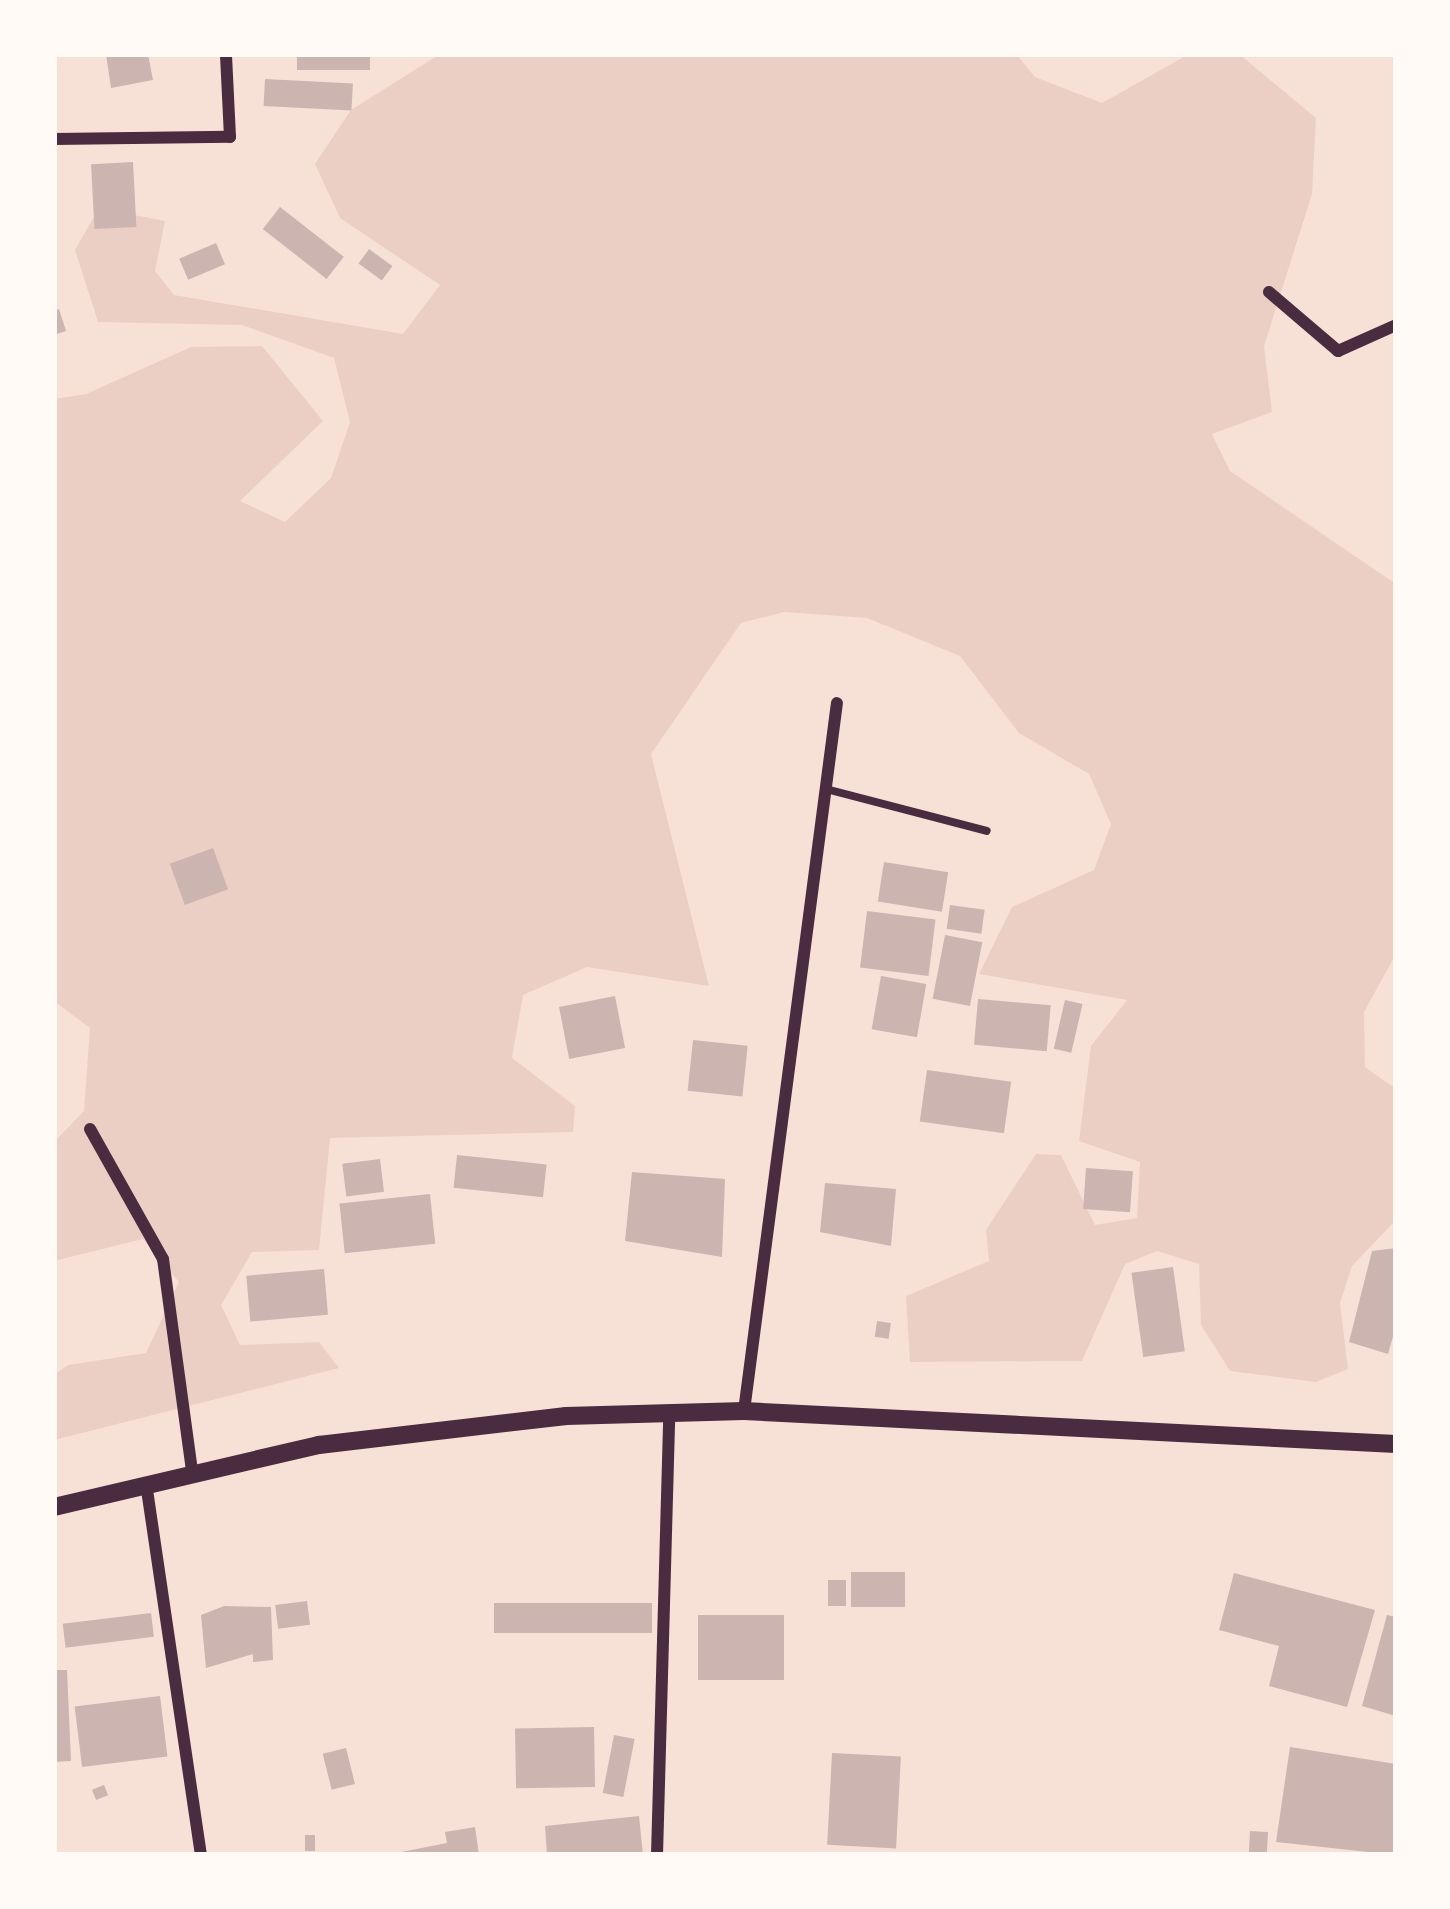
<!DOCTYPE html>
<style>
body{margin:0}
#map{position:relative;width:1450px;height:1909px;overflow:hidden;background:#f7e1d7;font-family:"Roboto Condensed",sans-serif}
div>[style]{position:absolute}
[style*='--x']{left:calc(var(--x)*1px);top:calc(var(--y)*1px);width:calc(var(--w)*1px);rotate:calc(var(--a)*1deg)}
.green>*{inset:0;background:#ebcfc5}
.building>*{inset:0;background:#ccb4b1;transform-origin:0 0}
.service>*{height:8px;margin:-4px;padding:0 4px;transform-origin:4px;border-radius:4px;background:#4a2c40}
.minor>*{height:12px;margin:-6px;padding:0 6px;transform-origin:6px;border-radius:6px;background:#4a2c40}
.tertiary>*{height:18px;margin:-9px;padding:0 9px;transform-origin:9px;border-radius:9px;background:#4a2c40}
span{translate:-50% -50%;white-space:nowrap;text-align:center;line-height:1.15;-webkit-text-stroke:10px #fffaf5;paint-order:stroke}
.frame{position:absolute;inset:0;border:57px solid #fffaf5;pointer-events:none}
</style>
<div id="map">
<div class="green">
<div style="clip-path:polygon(440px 54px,1016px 54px,1035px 77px,1102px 103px,1189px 54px,1239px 54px,1316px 118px,1312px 194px,1264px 346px,1272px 412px,1212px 434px,1230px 471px,1396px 584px,1396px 954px,1364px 1012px,1365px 1067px,1396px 1089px,1396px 1220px,1352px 1266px,1340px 1303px,1348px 1369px,1316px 1382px,1230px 1371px,1201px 1325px,1199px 1264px,1157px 1251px,1125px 1264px,1082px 1361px,910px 1362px,906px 1296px,989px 1261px,986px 1230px,1036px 1154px,1061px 1155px,1095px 1225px,1137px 1218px,1140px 1162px,1079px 1141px,1091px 1046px,1127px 1000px,979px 974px,1012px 907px,1094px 870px,1111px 824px,1089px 774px,1019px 733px,960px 656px,867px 618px,784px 612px,741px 623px,651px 754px,709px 986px,587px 967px,523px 995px,512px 1058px,575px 1106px,573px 1132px,330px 1138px,319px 1250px,252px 1252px,221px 1305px,240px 1345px,319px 1342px,339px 1368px,54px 1440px,54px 1375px,68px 1365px,146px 1353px,179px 1282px,143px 1239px,54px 1261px,54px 1142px,84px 1111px,90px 1028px,54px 1001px,54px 399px,86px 394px,191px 347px,262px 346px,323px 421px,240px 501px,285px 522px,331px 478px,350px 422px,334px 358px,242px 325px,98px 322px,75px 250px,99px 208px,165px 221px,155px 271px,174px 295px,403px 334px,440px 285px,340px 218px,315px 164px,351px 110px)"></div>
</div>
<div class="building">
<div style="clip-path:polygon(106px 54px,148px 54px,153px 80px,111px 88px)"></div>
<div style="left:297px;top:54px;width:73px;height:16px"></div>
<div style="left:265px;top:79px;width:88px;height:27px;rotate:3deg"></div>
<div style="left:133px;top:162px;width:65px;height:42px;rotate:87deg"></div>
<div style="left:280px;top:207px;width:81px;height:28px;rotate:38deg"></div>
<div style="left:216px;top:243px;width:23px;height:40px;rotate:67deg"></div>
<div style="left:369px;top:249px;width:29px;height:18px;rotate:36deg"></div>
<div style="clip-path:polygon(59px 309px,66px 331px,54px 335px,54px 311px)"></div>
<div style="left:213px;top:848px;width:44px;height:46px;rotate:70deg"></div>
<div style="left:884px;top:862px;width:65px;height:40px;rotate:9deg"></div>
<div style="left:950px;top:905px;width:35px;height:24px;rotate:8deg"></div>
<div style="left:867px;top:911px;width:69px;height:57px;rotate:7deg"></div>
<div style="left:945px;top:935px;width:38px;height:65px;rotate:11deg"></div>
<div style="left:881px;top:976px;width:46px;height:54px;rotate:10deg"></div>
<div style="left:615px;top:996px;width:53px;height:57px;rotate:79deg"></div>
<div style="left:978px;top:999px;width:73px;height:46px;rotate:5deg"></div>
<div style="left:1065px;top:1000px;width:18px;height:50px;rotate:13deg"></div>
<div style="left:693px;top:1040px;width:55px;height:51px;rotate:6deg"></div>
<div style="left:927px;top:1070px;width:85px;height:52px;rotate:8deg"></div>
<div style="left:457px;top:1155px;width:90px;height:33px;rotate:6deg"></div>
<div style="left:380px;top:1159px;width:33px;height:38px;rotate:83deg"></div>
<div style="left:1086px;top:1168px;width:47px;height:41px;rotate:4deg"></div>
<div style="clip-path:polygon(632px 1172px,725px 1179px,722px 1257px,625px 1241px)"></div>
<div style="clip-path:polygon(825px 1183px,896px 1189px,891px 1246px,820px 1232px)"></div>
<div style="left:430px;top:1194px;width:50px;height:91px;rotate:84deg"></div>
<div style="clip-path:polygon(1396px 1248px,1396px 1326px,1388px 1354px,1349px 1342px,1372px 1251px)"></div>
<div style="left:1173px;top:1267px;width:85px;height:42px;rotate:82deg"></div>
<div style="left:324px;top:1269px;width:46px;height:78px;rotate:85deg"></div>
<div style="left:877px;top:1321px;width:14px;height:16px;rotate:8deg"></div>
<div style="left:905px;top:1572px;width:35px;height:54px;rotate:90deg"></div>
<div style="clip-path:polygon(1234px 1573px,1375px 1610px,1347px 1707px,1269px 1686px,1279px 1646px,1219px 1630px)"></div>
<div style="left:828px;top:1580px;width:18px;height:26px"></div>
<div style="left:307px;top:1601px;width:24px;height:32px;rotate:83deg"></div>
<div style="left:652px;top:1603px;width:30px;height:158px;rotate:90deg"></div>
<div style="clip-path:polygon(224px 1606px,271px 1607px,273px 1660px,253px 1662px,253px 1654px,206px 1668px,201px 1615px)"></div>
<div style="left:151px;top:1613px;width:24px;height:89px;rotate:83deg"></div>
<div style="left:698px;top:1615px;width:86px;height:65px"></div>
<div style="clip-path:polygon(1387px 1615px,1396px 1617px,1396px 1716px,1362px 1706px)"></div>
<div style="clip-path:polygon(54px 1670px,67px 1670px,71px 1761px,54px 1762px)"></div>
<div style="left:160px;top:1696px;width:61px;height:86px;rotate:83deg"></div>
<div style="left:594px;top:1727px;width:60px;height:79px;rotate:89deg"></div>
<div style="left:614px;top:1735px;width:21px;height:59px;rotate:11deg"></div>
<div style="clip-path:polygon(1290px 1747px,1396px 1764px,1396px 1855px,1276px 1842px)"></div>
<div style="left:346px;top:1748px;width:37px;height:24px;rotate:76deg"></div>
<div style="left:832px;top:1753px;width:69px;height:92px;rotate:3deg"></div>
<div style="left:104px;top:1785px;width:11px;height:13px;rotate:68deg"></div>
<div style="clip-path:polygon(639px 1816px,643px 1855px,547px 1855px,545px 1826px)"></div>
<div style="clip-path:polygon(475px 1827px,479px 1855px,386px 1855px,447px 1843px,445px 1832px)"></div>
<div style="left:1250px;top:1831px;width:18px;height:24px;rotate:3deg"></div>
<div style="left:305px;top:1835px;width:10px;height:16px"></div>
</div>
<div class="service">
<div style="--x:826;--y:789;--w:166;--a:14.6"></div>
</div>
<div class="minor">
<div style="--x:54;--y:139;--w:176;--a:-0.7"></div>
<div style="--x:230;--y:137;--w:83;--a:-92.8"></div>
<div style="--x:1269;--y:292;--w:91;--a:40.5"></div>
<div style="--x:1338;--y:351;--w:64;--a:-24.1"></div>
<div style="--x:90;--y:1129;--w:149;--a:60.7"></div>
<div style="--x:163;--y:1259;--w:215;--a:82.2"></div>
<div style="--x:744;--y:1411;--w:714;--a:-82.52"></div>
<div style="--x:146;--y:1483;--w:376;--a:81.6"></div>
<div style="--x:657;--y:1855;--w:441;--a:-88.4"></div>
</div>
<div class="tertiary">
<div style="--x:54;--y:1507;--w:272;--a:-13.2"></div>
<div style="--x:319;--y:1445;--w:249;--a:-6.7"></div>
<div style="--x:566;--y:1416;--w:178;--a:-1.6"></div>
<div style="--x:744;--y:1411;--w:653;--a:2.9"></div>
</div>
<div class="frame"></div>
</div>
